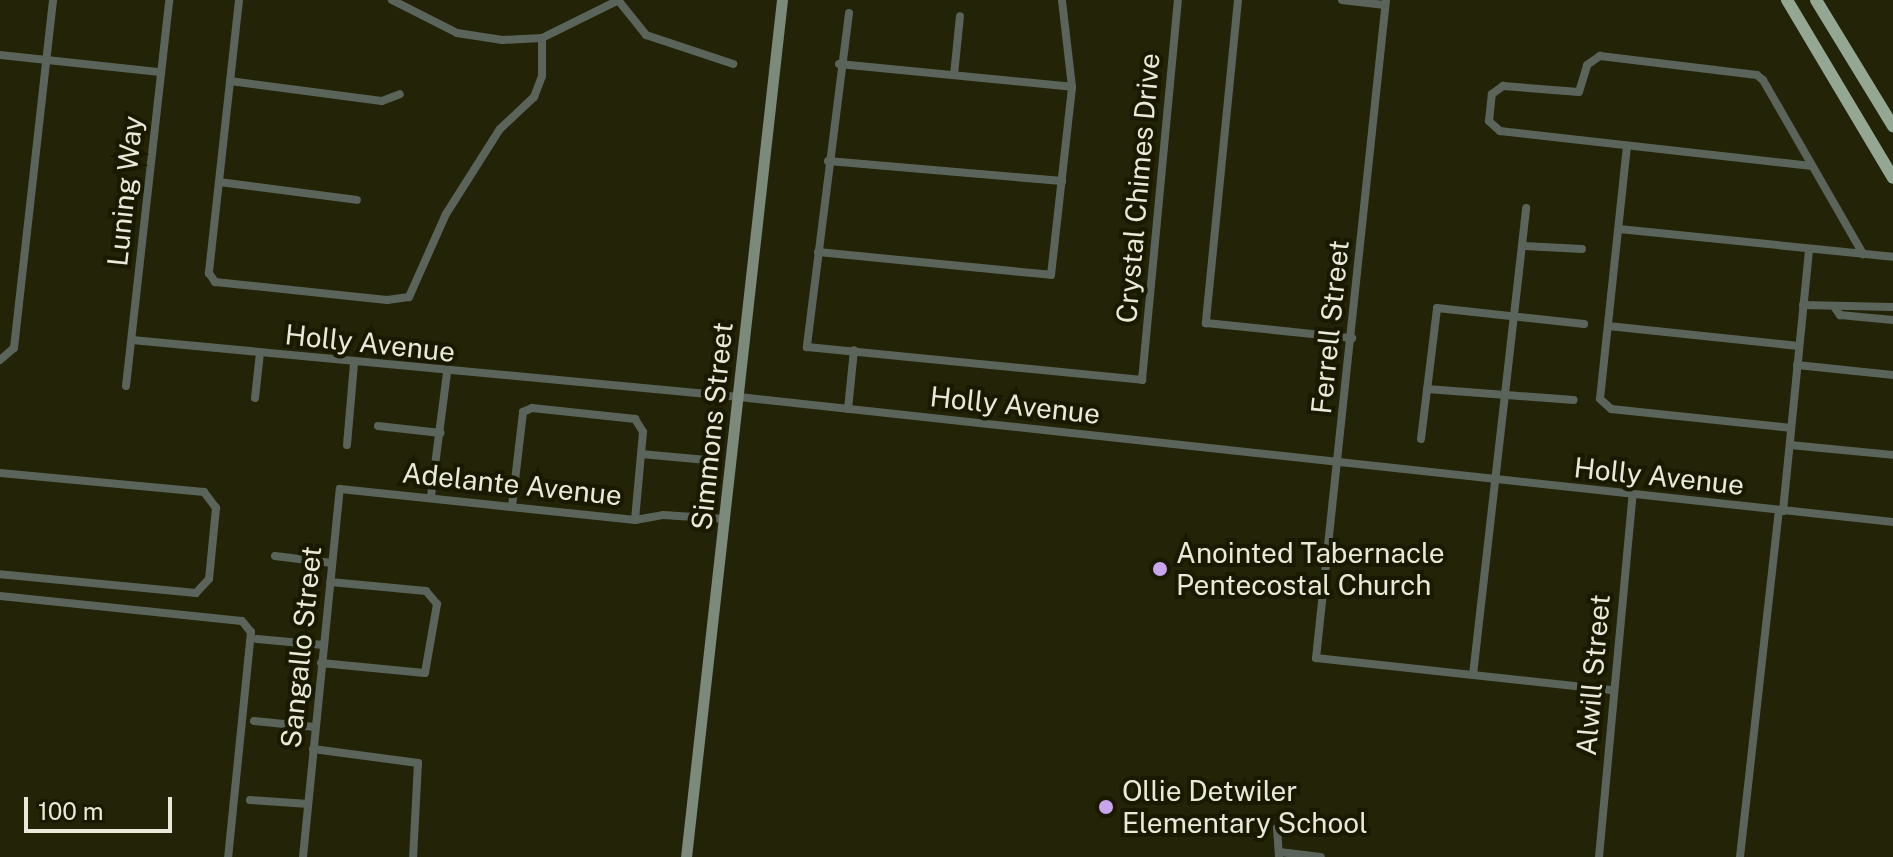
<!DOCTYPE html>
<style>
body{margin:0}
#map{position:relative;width:1893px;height:857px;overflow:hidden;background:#222307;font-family:"Public Sans",sans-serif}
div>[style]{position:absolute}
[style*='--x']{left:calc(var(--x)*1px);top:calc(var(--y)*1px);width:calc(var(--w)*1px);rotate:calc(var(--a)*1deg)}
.minor>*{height:8px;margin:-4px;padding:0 4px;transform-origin:4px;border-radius:4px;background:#5a645a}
.secondary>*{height:11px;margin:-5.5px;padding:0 5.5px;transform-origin:5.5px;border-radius:5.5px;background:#7b8a7a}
.primary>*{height:12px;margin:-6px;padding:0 6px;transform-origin:6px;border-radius:6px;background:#94a792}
.dots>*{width:22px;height:22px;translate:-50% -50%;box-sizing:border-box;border:4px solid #191900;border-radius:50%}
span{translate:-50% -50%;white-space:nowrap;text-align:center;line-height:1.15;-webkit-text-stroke:8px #191900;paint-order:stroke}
.street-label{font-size:28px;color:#e8e9d9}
.poi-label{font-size:28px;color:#e8e9d9}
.left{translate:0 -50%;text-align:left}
.scale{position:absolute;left:24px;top:797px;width:148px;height:36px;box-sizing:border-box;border:4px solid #e8e9d9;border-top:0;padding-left:10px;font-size:24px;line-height:28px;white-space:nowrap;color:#e8e9d9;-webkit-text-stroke:6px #191900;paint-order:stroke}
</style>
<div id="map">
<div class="minor">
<div style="--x:239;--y:0;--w:275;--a:96.3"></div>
<div style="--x:209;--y:273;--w:11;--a:56"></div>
<div style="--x:215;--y:282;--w:173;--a:6"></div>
<div style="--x:387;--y:300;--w:22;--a:-8"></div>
<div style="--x:409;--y:297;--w:91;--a:-66"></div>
<div style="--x:446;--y:214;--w:101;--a:-57.6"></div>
<div style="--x:500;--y:129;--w:47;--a:-43.3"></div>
<div style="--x:534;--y:97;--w:22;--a:-69"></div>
<div style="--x:542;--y:76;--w:38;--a:-90"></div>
<div style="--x:392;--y:0;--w:73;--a:26.9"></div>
<div style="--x:457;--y:33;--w:46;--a:8.8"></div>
<div style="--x:502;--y:40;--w:40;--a:-2.9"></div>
<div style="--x:542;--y:38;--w:86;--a:-26.3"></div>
<div style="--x:618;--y:0;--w:45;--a:51.3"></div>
<div style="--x:646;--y:35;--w:92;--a:18.4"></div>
<div style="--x:1238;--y:0;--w:325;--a:95.7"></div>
<div style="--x:1206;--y:323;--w:147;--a:5.9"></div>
<div style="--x:1342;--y:0;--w:43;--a:6.6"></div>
<div style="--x:1386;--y:0;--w:662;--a:96.07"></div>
<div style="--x:1316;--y:658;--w:297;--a:6.2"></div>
<div style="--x:849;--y:13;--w:337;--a:97.2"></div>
<div style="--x:807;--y:347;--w:337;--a:5.6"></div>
<div style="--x:1142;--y:380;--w:382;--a:-84.6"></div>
<div style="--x:0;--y:55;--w:161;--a:6.1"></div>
<div style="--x:839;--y:64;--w:234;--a:5.6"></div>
<div style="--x:954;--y:75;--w:59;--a:-84.2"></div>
<div style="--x:230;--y:81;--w:153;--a:7.5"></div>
<div style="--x:382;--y:101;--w:19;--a:-21"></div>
<div style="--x:1627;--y:146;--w:254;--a:96.1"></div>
<div style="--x:1600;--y:399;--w:15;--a:42"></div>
<div style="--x:1611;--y:409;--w:181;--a:6"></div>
<div style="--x:828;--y:161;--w:235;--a:4.9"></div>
<div style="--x:1812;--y:166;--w:314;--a:-173.6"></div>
<div style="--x:1500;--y:131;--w:15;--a:-138"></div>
<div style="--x:1489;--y:121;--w:27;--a:-84"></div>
<div style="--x:1492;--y:94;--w:14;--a:-36"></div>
<div style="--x:1503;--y:86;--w:76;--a:4.5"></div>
<div style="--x:1579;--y:92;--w:28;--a:-73"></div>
<div style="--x:1587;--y:65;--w:16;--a:-35"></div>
<div style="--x:1600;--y:56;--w:158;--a:6.9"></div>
<div style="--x:1757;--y:75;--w:8;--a:40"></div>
<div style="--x:1763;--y:80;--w:201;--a:60.1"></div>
<div style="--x:219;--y:182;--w:139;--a:7.4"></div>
<div style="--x:1619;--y:229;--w:275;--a:5.8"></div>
<div style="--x:1522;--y:246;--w:60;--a:2.9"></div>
<div style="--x:818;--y:252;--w:234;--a:5.6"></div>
<div style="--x:1051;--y:275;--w:189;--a:-83.6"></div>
<div style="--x:1072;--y:87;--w:88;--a:-96.6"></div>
<div style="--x:1803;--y:305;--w:90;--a:1.3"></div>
<div style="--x:1835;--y:308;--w:9;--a:54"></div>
<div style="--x:1840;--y:315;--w:53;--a:5.4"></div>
<div style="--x:1608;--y:326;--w:192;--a:6"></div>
<div style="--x:132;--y:340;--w:610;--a:5.36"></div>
<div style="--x:739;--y:397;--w:1161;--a:6.18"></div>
<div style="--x:0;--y:360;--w:18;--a:-41"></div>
<div style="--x:14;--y:348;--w:350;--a:-83.6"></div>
<div style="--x:1797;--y:365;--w:97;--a:5.9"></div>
<div style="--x:126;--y:386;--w:388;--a:-83.6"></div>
<div style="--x:1427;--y:389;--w:147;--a:4.3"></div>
<div style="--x:255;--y:398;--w:45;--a:-83.7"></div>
<div style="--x:848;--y:409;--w:59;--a:-84.2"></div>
<div style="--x:378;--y:426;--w:63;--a:6.3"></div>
<div style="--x:1421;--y:439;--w:132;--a:-83"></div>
<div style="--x:1437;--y:308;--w:148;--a:6.2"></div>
<div style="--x:347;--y:445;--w:82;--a:-85.1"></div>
<div style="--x:1790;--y:445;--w:103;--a:5.5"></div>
<div style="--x:641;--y:454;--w:66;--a:5.2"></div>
<div style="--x:0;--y:473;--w:205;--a:5.3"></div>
<div style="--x:204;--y:492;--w:20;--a:53"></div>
<div style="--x:216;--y:508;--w:71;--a:95.6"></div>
<div style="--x:209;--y:579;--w:19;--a:133"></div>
<div style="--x:196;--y:593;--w:197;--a:-174.5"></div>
<div style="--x:431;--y:496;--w:124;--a:-82.6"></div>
<div style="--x:512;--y:506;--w:95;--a:-83.3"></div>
<div style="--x:523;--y:412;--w:10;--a:-24"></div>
<div style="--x:532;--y:408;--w:104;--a:6.1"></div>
<div style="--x:635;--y:419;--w:15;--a:58"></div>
<div style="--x:643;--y:432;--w:88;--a:95.2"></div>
<div style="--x:1783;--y:511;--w:263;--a:-84.3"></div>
<div style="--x:275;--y:556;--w:57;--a:7"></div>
<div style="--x:0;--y:596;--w:243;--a:5.9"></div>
<div style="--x:242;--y:621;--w:14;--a:51"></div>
<div style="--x:251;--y:632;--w:226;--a:95.8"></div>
<div style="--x:257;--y:639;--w:67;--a:5.1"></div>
<div style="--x:321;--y:663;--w:104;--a:5.5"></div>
<div style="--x:425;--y:673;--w:70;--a:-80.1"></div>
<div style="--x:437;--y:604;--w:17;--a:-130"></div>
<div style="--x:426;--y:591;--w:96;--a:-174.6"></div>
<div style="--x:1473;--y:675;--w:470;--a:-83.5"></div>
<div style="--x:254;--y:721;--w:61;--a:5.6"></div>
<div style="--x:313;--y:749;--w:106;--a:7.6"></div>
<div style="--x:418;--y:763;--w:94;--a:93"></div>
<div style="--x:250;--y:800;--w:58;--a:3.9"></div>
<div style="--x:1277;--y:828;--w:28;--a:86"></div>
<div style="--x:1279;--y:852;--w:42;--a:6.8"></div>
<div style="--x:303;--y:857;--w:370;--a:-84.3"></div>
<div style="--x:340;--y:489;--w:297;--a:6"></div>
<div style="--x:635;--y:520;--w:28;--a:-10"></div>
<div style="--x:663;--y:515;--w:63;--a:3.6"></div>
<div style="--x:1599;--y:857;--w:361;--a:-84.7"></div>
<div style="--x:1740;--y:857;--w:348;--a:-83.6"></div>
</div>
<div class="secondary">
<div style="--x:686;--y:857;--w:862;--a:-83.61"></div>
</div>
<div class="primary">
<div style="--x:1787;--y:0;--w:207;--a:59.2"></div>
<div style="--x:1816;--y:0;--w:148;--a:58.6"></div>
</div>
<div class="dots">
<div style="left:1160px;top:569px;background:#c9a5ee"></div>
<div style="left:1106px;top:807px;background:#c9a5ee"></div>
</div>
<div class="street-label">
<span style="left:1138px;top:188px;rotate:-85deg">Crystal Chimes Drive</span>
<span style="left:125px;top:191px;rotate:-84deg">Luning Way</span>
<span style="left:1330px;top:327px;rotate:-84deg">Ferrell Street</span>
<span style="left:370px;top:343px;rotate:6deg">Holly Avenue</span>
<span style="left:1015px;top:405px;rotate:6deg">Holly Avenue</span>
<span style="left:712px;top:426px;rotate:-84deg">Simmons Street</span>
<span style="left:1659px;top:476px;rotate:6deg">Holly Avenue</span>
<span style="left:512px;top:484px;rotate:6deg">Adelante Avenue</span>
<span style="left:301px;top:647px;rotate:-84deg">Sangallo Street</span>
<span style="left:1593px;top:675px;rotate:-85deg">Alwill Street</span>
</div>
<div class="poi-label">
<span class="left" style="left:1176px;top:569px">Anointed Tabernacle<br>Pentecostal Church</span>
<span class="left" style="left:1122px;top:807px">Ollie Detwiler<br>Elementary School</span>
</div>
<div class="scale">100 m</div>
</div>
